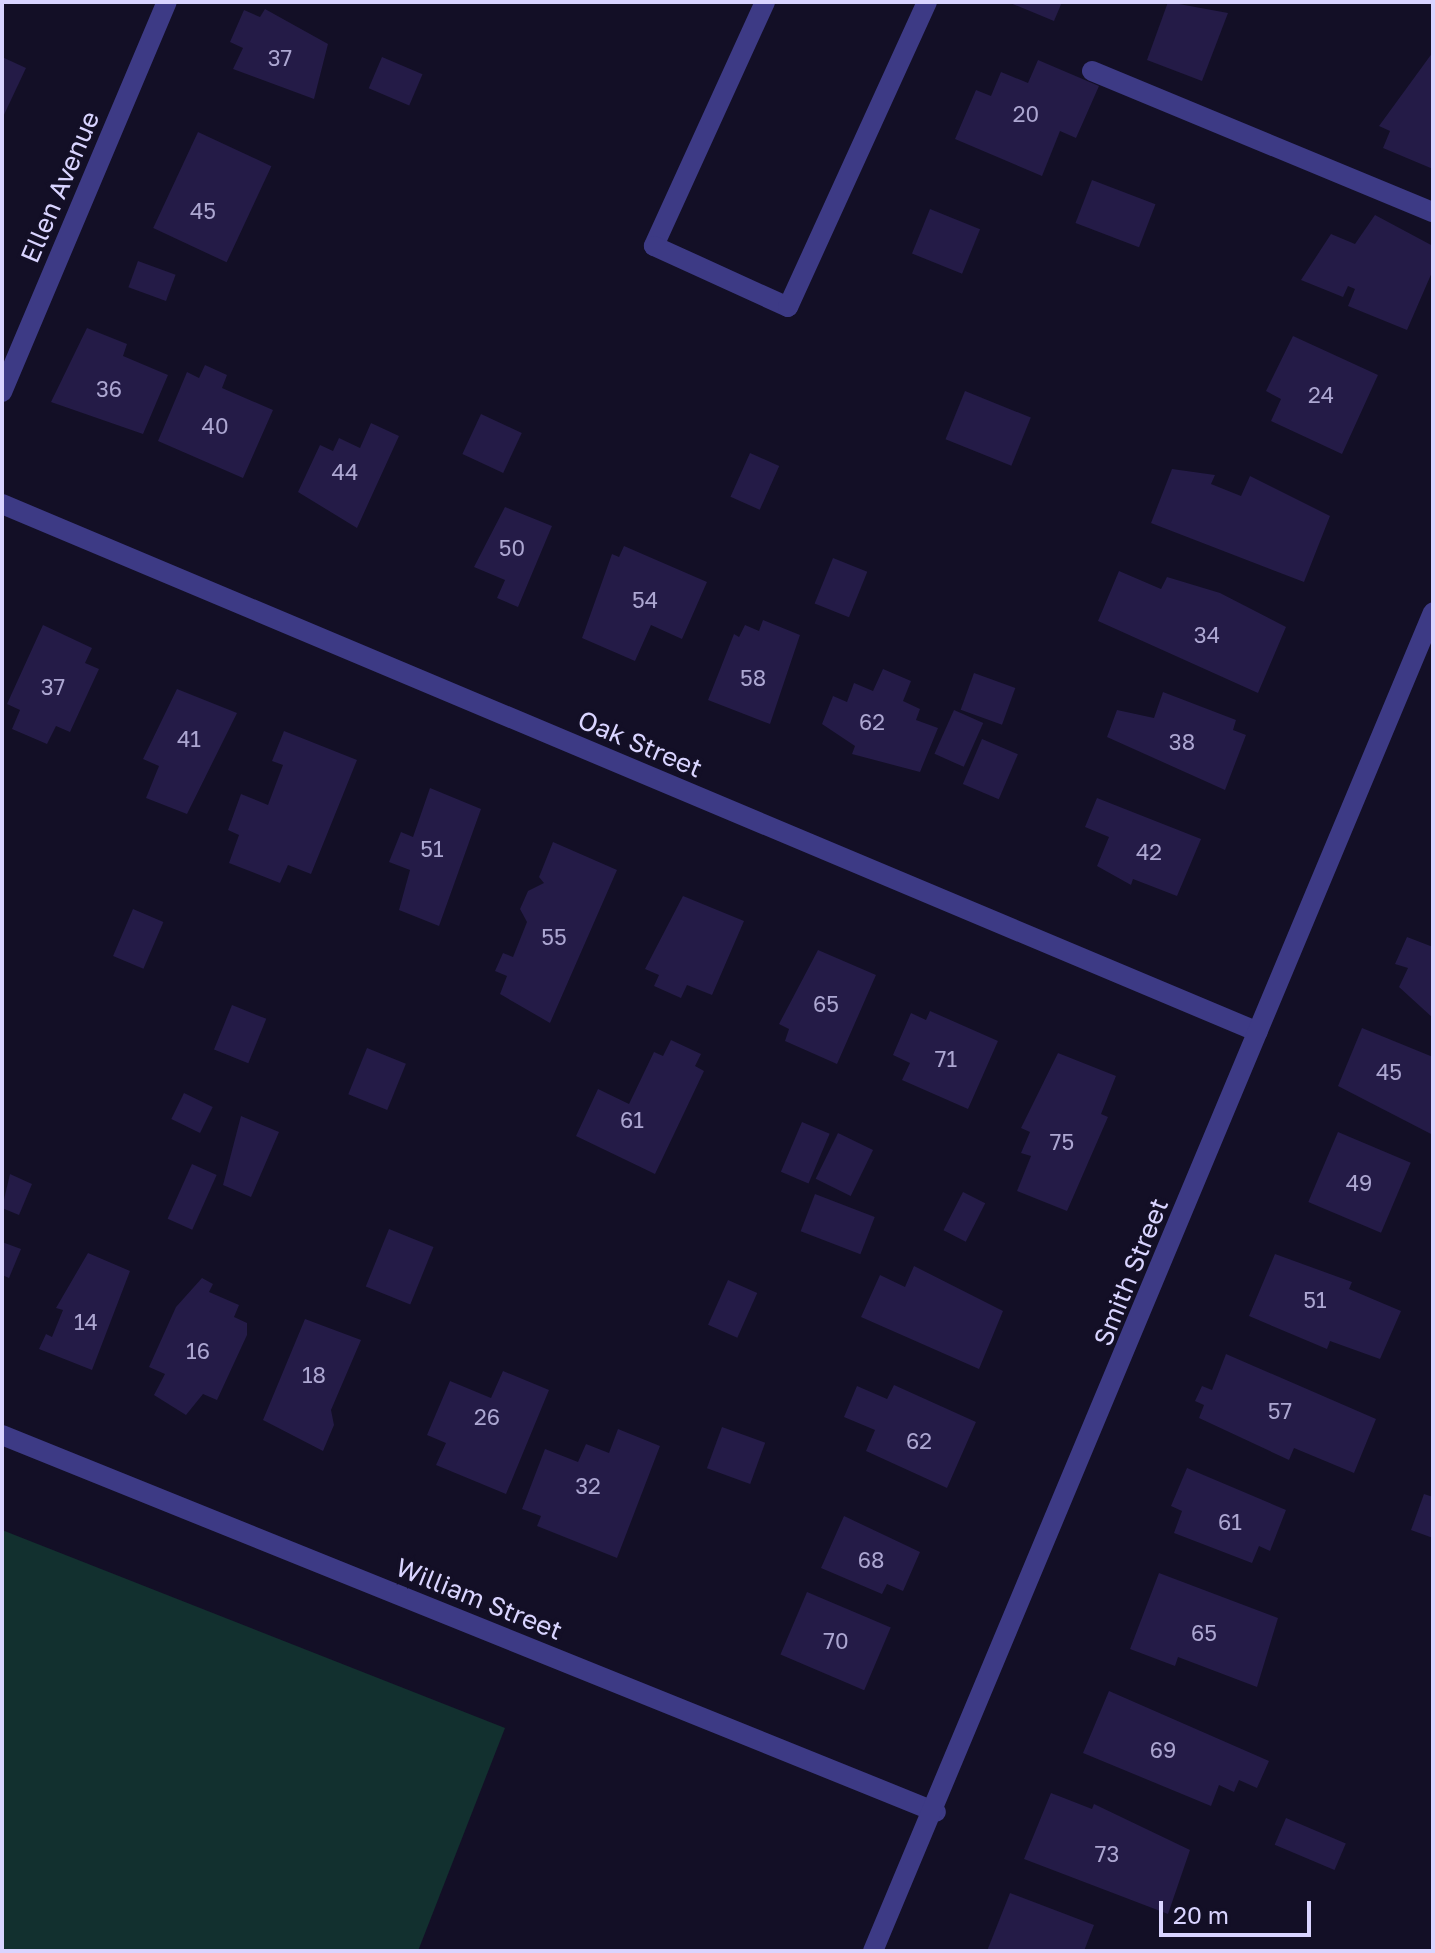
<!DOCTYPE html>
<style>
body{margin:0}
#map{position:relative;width:1435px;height:1953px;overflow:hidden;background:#130f26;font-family:"Golos Text",sans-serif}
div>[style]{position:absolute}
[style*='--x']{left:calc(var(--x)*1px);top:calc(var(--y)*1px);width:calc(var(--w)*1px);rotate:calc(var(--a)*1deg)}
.green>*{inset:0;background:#12302f}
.building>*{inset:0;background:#241b47;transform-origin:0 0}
.service>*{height:20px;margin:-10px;padding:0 10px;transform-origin:10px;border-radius:10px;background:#3d3a85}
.minor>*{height:20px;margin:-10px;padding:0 10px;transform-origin:10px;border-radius:10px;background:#3d3a85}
span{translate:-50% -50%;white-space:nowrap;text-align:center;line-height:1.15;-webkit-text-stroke:7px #130f26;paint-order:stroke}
.number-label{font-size:22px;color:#aca6d1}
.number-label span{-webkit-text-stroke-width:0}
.street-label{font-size:26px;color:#d9d4ff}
.frame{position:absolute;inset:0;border:4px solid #d9d4ff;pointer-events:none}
.scale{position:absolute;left:1159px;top:1901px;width:152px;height:36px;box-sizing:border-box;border:4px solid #d9d4ff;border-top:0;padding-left:10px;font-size:24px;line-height:28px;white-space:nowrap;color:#d9d4ff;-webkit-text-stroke:6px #130f26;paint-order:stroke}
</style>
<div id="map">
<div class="green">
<div style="clip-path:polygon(2px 1530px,505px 1728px,418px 1951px,2px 1951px)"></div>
</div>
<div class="building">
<div style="clip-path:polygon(1008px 2px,1062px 2px,1054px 21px)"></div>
<div style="clip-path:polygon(1168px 2px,1228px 13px,1202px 81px,1147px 60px)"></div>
<div style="clip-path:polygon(265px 9px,328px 44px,314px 99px,233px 69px,243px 48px,230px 42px,244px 10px,260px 17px)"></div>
<div style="clip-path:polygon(1433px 52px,1433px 169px,1383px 148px,1390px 131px,1379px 126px)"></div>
<div style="clip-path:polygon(2px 57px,26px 68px,2px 119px)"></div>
<div style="left:382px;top:57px;width:44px;height:34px;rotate:23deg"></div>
<div style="clip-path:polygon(1038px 60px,1099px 86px,1076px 138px,1060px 131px,1042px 176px,955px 139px,976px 90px,991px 96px,1001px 72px,1028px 83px)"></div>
<div style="left:198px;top:132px;width:81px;height:106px;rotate:25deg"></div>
<div style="left:1092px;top:180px;width:68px;height:46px;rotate:21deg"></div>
<div style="left:930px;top:209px;width:54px;height:48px;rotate:22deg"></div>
<div style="clip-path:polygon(1375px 215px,1433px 246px,1433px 270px,1407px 330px,1348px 306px,1355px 289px,1348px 286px,1343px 297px,1301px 280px,1331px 234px,1355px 244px)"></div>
<div style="left:138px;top:261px;width:40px;height:28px;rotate:20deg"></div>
<div style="clip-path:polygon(87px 328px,127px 344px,123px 356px,168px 375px,143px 434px,51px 402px)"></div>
<div style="clip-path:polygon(1293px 336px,1378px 375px,1342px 454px,1271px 421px,1281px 399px,1266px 391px)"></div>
<div style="clip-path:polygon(205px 365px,227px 375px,222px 388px,273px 410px,243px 478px,158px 441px,187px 372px,199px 378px)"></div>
<div style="left:965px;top:391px;width:71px;height:52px;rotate:22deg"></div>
<div style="left:481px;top:414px;width:45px;height:44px;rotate:25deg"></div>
<div style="clip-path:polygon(371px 423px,399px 436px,357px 528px,298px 492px,320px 445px,333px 451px,339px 438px,360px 448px)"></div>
<div style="left:750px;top:453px;width:32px;height:48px;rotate:24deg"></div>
<div style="clip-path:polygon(1172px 469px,1215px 475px,1211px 484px,1241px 496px,1250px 476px,1330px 516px,1304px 582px,1151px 523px)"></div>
<div style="clip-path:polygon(505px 507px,552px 526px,518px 607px,497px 598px,505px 580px,474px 567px)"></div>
<div style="clip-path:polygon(624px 546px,707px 582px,682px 639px,651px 625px,635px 661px,582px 638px,612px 554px,619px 557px)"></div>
<div style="left:833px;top:558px;width:37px;height:49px;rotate:22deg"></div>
<div style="clip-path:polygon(1119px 571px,1161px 589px,1167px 577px,1220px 593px,1286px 627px,1258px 693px,1098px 621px)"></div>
<div style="clip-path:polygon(763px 620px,800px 635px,770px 724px,708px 700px,734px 634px,739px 637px,745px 625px,759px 631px)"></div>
<div style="clip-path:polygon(43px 625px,92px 648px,85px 663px,99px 669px,70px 732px,56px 726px,47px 744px,12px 729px,20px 710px,7px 704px)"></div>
<div style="clip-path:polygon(883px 669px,911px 681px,903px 701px,920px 709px,916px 720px,938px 728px,920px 772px,852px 754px,855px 746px,822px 724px,833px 696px,847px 702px,854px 683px,873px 691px)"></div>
<div style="left:974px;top:673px;width:44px;height:39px;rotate:20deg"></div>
<div style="clip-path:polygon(177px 689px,237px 713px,187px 814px,146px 798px,159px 766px,143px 759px)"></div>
<div style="clip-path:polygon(1163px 692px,1236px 720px,1233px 730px,1246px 735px,1225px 790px,1107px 737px,1117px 710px,1154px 718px)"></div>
<div style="left:954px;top:710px;width:32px;height:48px;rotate:24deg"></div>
<div style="clip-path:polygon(284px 731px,357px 760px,311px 874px,288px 865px,280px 883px,229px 863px,239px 835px,228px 830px,241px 794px,268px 805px,283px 765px,272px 761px)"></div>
<div style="left:982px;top:739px;width:39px;height:49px;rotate:23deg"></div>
<div style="clip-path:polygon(430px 788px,481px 809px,439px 926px,399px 910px,410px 870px,389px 862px,401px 832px,413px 837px)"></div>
<div style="clip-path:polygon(1097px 798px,1201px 839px,1177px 896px,1133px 879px,1131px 885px,1097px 866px,1109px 837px,1085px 827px)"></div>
<div style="clip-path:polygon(553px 842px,617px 870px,550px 1023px,500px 994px,507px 976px,495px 971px,503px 953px,513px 957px,527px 922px,520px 909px,528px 891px,544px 883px,539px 877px)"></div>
<div style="clip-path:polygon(683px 896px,744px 921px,712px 995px,687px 985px,681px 998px,654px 986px,659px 975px,645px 969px)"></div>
<div style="left:133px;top:909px;width:33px;height:51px;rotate:23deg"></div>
<div style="clip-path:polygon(1407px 937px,1433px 947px,1433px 1018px,1399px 987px,1408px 968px,1395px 964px)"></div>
<div style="clip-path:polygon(818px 950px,876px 975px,837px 1064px,785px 1041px,789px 1029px,779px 1024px)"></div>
<div style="left:232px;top:1005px;width:37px;height:48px;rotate:22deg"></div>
<div style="clip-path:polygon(930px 1011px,998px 1041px,968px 1109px,902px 1080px,910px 1063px,893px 1055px,911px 1013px,926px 1020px)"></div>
<div style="clip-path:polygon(1362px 1028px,1433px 1057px,1433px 1135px,1338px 1086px)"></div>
<div style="clip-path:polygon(671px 1040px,701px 1054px,695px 1066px,704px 1071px,655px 1174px,576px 1136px,598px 1089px,629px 1104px,654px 1052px,663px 1056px)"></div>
<div style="left:367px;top:1048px;width:42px;height:50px;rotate:22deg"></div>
<div style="clip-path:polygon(1058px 1053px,1116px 1076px,1101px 1114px,1108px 1117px,1067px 1211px,1017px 1191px,1031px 1156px,1021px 1153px,1030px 1132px,1021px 1128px)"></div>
<div style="left:184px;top:1093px;width:32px;height:29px;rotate:26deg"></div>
<div style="clip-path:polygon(241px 1116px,279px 1132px,251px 1197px,223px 1185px)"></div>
<div style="left:802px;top:1122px;width:30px;height:54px;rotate:23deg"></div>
<div style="left:1338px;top:1132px;width:79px;height:76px;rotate:23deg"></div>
<div style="left:838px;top:1133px;width:39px;height:51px;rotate:26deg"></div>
<div style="left:192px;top:1164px;width:27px;height:60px;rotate:24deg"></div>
<div style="clip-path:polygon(10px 1174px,32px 1184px,19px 1215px,2px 1208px)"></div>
<div style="left:963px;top:1192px;width:25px;height:43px;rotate:27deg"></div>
<div style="left:815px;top:1194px;width:64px;height:40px;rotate:21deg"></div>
<div style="left:389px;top:1229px;width:48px;height:62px;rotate:22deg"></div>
<div style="clip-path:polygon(2px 1242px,21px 1249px,9px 1278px,2px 1275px)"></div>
<div style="clip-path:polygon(88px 1253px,130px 1271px,92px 1370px,39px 1349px,46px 1334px,52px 1337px,63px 1310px,56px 1308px)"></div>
<div style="clip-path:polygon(1275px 1254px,1352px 1282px,1349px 1289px,1401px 1311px,1380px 1359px,1330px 1341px,1327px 1349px,1249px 1316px)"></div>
<div style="clip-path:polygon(914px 1266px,1003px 1311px,979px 1369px,861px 1317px,880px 1275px,905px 1287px)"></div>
<div style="clip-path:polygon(202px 1278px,213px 1284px,209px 1292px,239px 1305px,234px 1317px,247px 1323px,247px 1335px,217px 1400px,203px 1394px,186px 1415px,154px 1395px,165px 1374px,149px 1367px,176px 1307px)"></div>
<div style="left:728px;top:1280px;width:32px;height:49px;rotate:24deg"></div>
<div style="clip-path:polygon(305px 1319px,361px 1340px,331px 1410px,334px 1425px,323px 1451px,263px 1420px)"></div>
<div style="clip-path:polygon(1226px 1354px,1376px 1419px,1354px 1473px,1294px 1448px,1289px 1460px,1199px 1418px,1204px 1405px,1195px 1401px,1202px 1386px,1212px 1390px)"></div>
<div style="clip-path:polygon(503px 1371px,549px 1390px,506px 1494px,436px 1465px,446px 1443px,427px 1435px,450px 1381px,491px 1398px)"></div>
<div style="clip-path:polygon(894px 1385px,976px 1422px,947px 1488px,866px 1451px,875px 1430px,844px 1417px,857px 1386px,887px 1399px)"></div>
<div style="left:722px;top:1427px;width:46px;height:44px;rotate:20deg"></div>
<div style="clip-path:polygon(618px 1429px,660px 1446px,617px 1558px,537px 1526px,541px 1516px,522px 1509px,545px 1449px,578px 1462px,586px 1444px,609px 1453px)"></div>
<div style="clip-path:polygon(1187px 1468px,1286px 1510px,1270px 1551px,1259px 1546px,1252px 1563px,1174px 1533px,1182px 1511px,1171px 1506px)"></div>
<div style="clip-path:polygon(1424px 1494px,1433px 1497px,1433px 1538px,1411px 1530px)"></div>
<div style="clip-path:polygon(844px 1516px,920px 1552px,903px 1591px,887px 1584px,882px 1594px,821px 1568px)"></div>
<div style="clip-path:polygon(1159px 1573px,1278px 1618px,1257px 1687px,1178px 1657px,1175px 1666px,1130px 1649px)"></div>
<div style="left:807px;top:1592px;width:91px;height:68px;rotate:23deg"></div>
<div style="clip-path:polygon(1109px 1691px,1269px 1761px,1257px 1788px,1239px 1780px,1234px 1792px,1219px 1785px,1211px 1806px,1083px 1753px)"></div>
<div style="clip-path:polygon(1051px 1793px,1092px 1809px,1094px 1804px,1190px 1850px,1168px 1914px,1024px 1859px)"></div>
<div style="left:1286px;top:1818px;width:65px;height:29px;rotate:23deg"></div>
<div style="clip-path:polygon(1010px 1893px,1094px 1925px,1084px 1951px,987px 1951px)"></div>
</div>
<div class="service">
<div style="--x:765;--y:2;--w:268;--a:114.5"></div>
<div style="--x:654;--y:246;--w:147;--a:24.5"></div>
<div style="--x:788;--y:307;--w:335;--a:-65.5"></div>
</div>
<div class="minor">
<div style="--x:1092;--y:71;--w:369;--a:22.5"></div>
<div style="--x:2;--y:392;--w:423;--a:-67.1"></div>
<div style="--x:2;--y:504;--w:1362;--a:22.8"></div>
<div style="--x:2;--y:1435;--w:1007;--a:21.98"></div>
<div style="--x:873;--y:1951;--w:1451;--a:-67.3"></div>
</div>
<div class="number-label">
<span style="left:280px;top:58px">37</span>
<span style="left:1026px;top:114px">20</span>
<span style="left:203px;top:211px">45</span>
<span style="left:109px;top:389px">36</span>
<span style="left:1321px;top:395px">24</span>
<span style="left:215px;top:426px">40</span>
<span style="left:345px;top:472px">44</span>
<span style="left:512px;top:548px">50</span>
<span style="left:645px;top:600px">54</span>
<span style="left:1207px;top:635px">34</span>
<span style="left:753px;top:678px">58</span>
<span style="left:53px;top:687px">37</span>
<span style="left:872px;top:722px">62</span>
<span style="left:189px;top:739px">41</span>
<span style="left:1182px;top:742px">38</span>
<span style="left:432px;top:849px">51</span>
<span style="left:1149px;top:852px">42</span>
<span style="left:554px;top:937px">55</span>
<span style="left:826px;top:1004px">65</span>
<span style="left:946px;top:1059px">71</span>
<span style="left:1389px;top:1072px">45</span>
<span style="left:632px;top:1120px">61</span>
<span style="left:1062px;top:1142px">75</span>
<span style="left:1359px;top:1183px">49</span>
<span style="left:1315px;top:1300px">51</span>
<span style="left:86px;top:1322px">14</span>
<span style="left:198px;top:1351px">16</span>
<span style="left:314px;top:1375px">18</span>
<span style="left:1280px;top:1411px">57</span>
<span style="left:487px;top:1417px">26</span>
<span style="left:919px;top:1441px">62</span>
<span style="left:588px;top:1486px">32</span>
<span style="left:1230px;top:1522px">61</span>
<span style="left:871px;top:1560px">68</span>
<span style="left:1204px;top:1633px">65</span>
<span style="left:836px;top:1641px">70</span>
<span style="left:1163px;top:1750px">69</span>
<span style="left:1107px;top:1854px">73</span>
</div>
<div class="street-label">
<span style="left:60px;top:187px;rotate:-67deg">Ellen Avenue</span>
<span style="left:640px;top:744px;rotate:23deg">Oak Street</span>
<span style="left:1131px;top:1272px;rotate:-68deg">Smith Street</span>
<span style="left:479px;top:1599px;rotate:22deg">William Street</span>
</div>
<div class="frame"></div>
<div class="scale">20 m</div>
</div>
